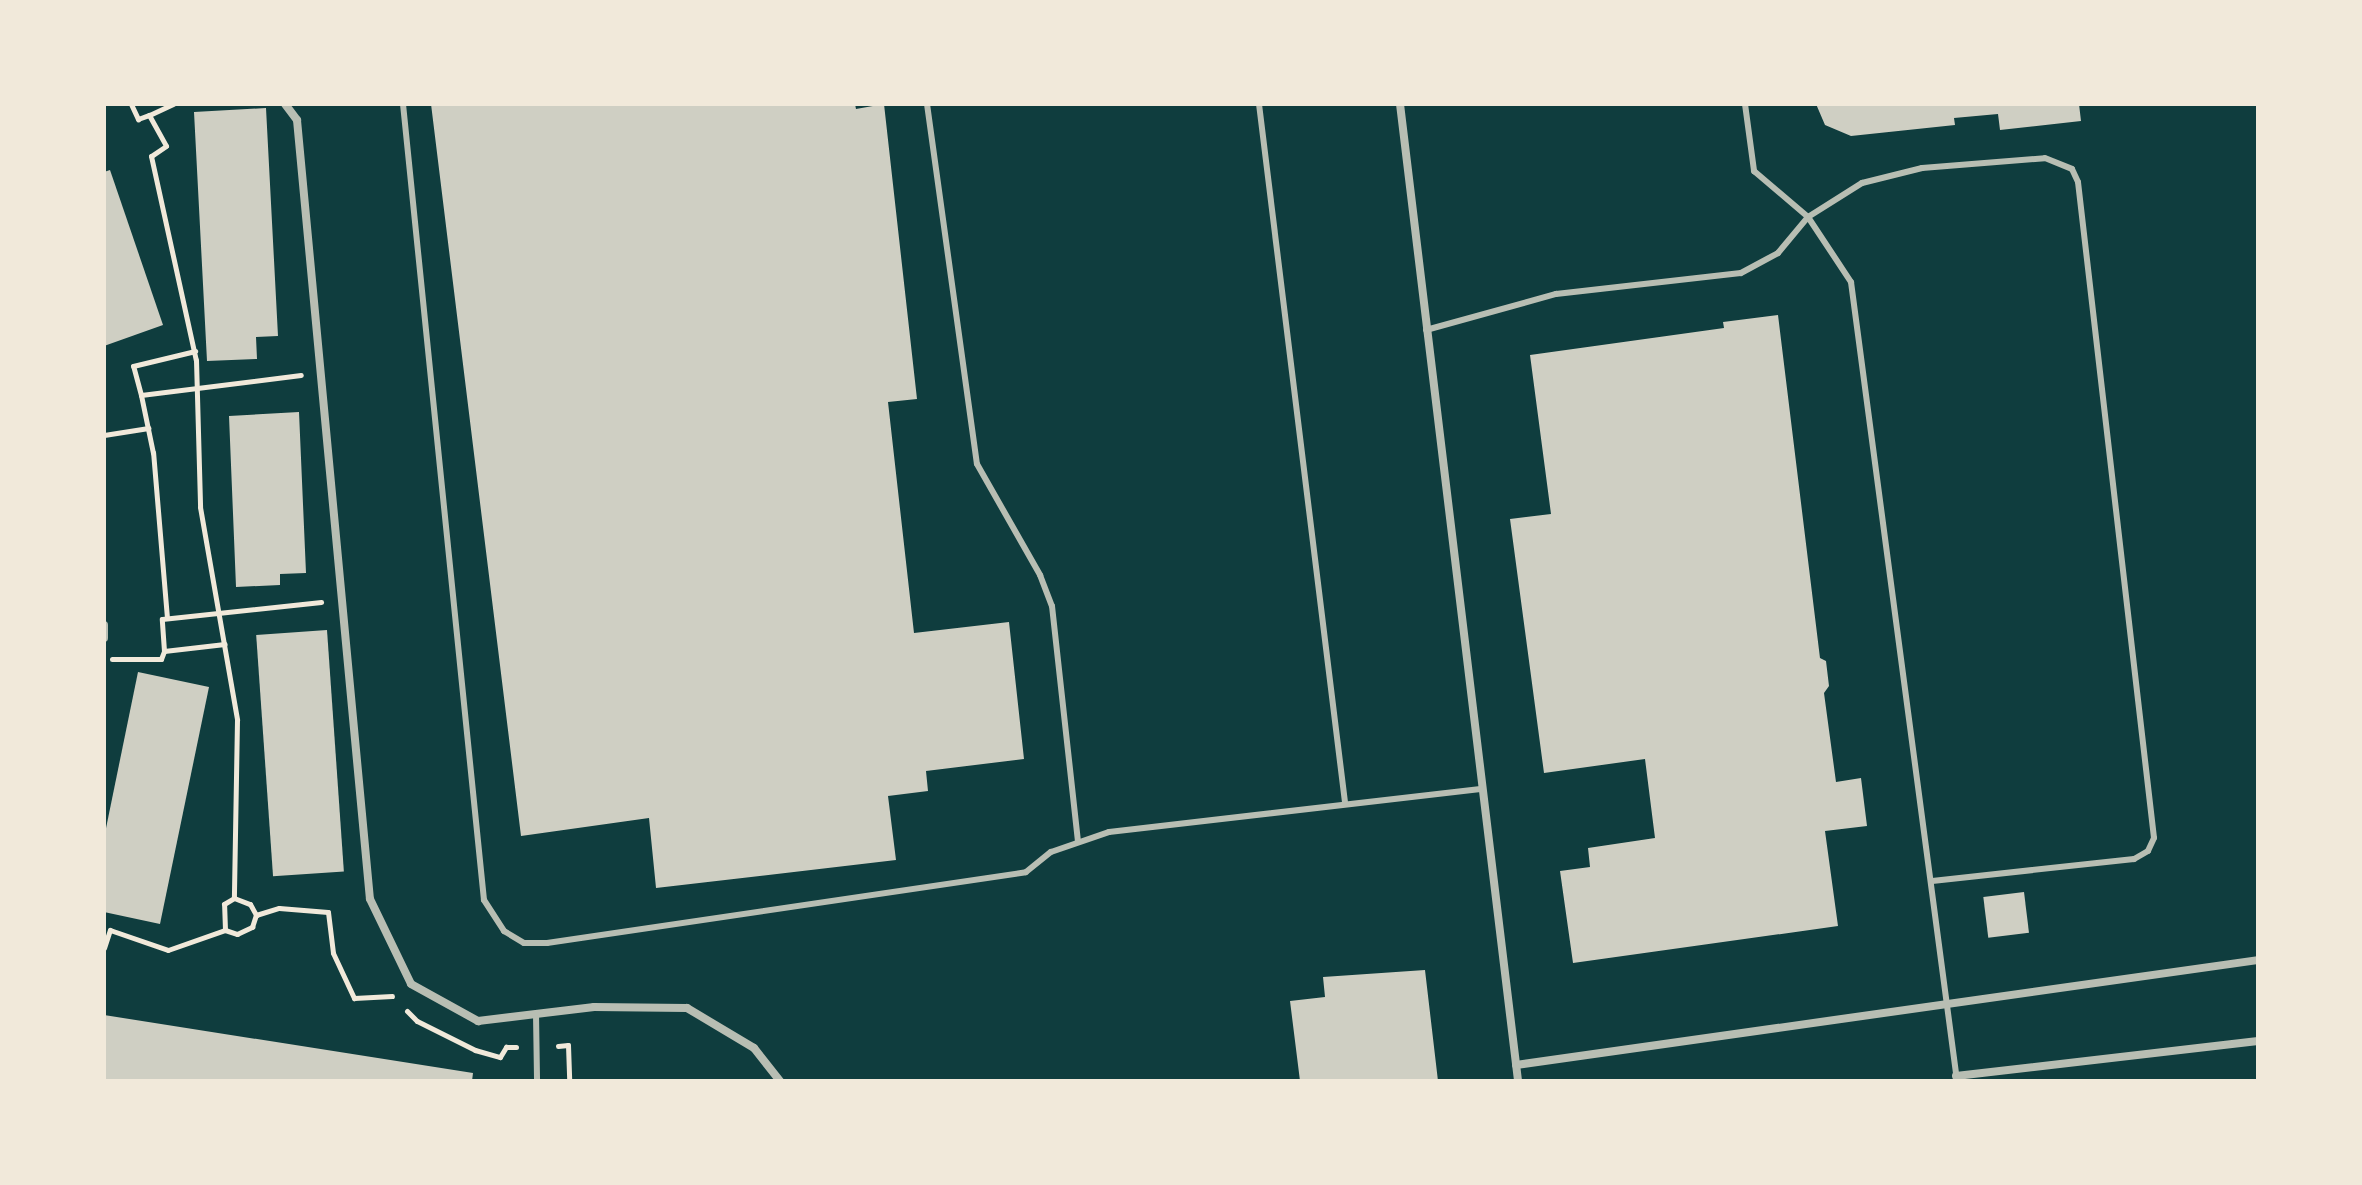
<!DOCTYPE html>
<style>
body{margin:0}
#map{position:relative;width:2362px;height:1185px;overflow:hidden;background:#0f3d3e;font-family:"Space Grotesk",sans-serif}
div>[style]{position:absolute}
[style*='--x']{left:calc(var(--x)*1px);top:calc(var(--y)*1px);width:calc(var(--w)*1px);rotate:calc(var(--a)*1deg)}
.building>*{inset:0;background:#cfcfc3;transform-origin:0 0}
.path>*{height:5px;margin:-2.5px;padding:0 2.5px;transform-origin:2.5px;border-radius:2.5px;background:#f1e9da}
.service>*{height:6px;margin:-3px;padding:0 3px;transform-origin:3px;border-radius:3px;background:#b8beb3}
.minor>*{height:8px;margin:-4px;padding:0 4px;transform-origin:4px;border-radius:4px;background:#b8beb3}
span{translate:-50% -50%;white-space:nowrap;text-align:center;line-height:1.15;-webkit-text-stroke:6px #f1e9da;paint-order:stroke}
.frame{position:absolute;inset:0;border:106px solid #f1e9da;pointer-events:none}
</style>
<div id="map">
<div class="building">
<div style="clip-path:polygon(431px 104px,855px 104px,856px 109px,884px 104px,917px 399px,888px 402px,914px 633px,1009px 622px,1024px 759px,926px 771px,928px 791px,888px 796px,896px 860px,656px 888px,649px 818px,521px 836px)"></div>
<div style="clip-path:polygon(1816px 104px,2079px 104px,2081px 121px,2000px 130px,1998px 114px,1954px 118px,1955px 125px,1851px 136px,1825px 125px)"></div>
<div style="clip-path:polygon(266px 108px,278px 336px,256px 337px,257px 359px,207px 361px,194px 112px)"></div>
<div style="clip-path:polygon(110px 170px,163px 325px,104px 346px,104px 172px)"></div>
<div style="clip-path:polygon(1778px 315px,1820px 658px,1826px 661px,1829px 686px,1824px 693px,1836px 782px,1861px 778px,1867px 826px,1825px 831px,1838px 926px,1573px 963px,1560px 871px,1590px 867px,1588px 848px,1655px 838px,1645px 759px,1544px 773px,1510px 519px,1551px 514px,1530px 355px,1724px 328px,1723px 322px)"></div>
<div style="clip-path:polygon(299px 412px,306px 573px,280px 574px,280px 585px,236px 587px,229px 416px)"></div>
<div style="left:327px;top:630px;width:242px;height:71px;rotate:86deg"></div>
<div style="clip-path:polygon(138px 672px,209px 687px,160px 924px,104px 912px,104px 838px)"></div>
<div style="left:2024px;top:892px;width:41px;height:41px;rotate:83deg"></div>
<div style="clip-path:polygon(1425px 970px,1438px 1081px,1300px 1081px,1290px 1001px,1325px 997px,1323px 977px)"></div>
<div style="clip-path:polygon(104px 1015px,473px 1073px,472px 1081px,104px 1081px)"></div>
</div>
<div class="path">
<div style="--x:131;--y:104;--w:17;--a:65"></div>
<div style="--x:138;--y:119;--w:12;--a:-20"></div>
<div style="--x:173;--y:104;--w:26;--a:155"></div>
<div style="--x:149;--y:115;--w:35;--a:61"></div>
<div style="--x:166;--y:146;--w:18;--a:146"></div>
<div style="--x:151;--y:156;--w:209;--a:77.6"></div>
<div style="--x:196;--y:360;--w:147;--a:88.4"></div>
<div style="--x:200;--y:507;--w:216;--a:80.1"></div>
<div style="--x:237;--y:720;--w:178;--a:91"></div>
<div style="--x:141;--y:395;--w:30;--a:-105"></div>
<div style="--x:133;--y:366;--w:64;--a:-13.6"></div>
<div style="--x:104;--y:435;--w:45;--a:-9"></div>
<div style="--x:167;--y:618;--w:166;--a:-94.8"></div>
<div style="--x:153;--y:453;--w:59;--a:-101.7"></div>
<div style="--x:141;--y:395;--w:161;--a:-7.1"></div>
<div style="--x:164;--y:651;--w:32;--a:-94"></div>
<div style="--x:162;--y:619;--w:160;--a:-6.1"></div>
<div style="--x:112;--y:659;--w:49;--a:0"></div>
<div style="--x:161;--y:659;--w:9;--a:-69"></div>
<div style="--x:164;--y:651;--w:61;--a:-6.5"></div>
<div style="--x:225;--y:930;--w:26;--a:-92"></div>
<div style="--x:224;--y:904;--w:12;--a:-31"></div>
<div style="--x:234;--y:898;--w:17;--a:21"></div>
<div style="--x:250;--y:904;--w:13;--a:61"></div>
<div style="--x:104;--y:948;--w:19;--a:-72"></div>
<div style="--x:110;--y:930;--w:61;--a:19"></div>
<div style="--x:168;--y:950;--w:60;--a:-19.3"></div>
<div style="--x:225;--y:930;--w:13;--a:18"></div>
<div style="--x:237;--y:934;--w:17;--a:-25"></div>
<div style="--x:252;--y:927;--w:13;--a:-72"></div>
<div style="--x:256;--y:915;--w:24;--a:-17"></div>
<div style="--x:279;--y:908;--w:49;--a:4.7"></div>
<div style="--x:328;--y:912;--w:41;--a:83"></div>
<div style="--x:333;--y:953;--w:50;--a:65"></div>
<div style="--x:354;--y:998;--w:38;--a:-3"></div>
<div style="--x:407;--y:1011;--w:14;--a:45"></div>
<div style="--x:417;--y:1021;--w:65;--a:26.6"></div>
<div style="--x:475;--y:1050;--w:26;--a:16"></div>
<div style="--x:500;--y:1057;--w:12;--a:-59"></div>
<div style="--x:506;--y:1047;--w:10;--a:0"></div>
<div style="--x:558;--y:1046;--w:10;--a:-6"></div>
<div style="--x:568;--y:1045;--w:36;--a:88"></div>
</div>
<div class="service">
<div style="--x:403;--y:104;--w:800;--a:84.19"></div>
<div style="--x:484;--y:900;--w:37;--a:57"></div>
<div style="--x:504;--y:931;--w:23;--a:31"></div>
<div style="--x:524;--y:943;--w:23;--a:0"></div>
<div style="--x:547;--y:943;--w:484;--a:-8.4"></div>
<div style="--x:1026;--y:872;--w:32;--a:-39"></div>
<div style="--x:1051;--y:852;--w:61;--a:-19"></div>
<div style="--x:1109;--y:832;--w:374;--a:-6.6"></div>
<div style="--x:927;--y:104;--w:363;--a:82.1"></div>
<div style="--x:977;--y:464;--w:128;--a:60.4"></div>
<div style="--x:1040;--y:575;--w:33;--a:69"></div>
<div style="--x:1052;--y:606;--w:237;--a:83.7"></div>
<div style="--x:1259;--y:104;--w:703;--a:82.98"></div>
<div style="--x:1745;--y:104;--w:68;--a:82.3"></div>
<div style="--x:1754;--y:171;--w:71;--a:40.4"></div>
<div style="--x:1808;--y:217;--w:78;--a:56.5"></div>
<div style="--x:1851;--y:282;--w:806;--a:82.44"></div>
<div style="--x:1426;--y:330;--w:135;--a:-15.5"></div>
<div style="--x:1556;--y:294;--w:186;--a:-6.5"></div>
<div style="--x:1741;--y:273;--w:42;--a:-28.4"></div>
<div style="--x:1778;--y:253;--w:47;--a:-50.2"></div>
<div style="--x:1808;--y:217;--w:64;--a:-32.2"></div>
<div style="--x:1862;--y:183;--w:62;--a:-14"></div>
<div style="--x:1922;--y:168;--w:123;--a:-4.6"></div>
<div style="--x:2045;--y:158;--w:29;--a:22"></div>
<div style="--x:2072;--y:169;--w:14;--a:65"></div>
<div style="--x:2078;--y:182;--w:660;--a:83.39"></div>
<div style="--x:2154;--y:838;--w:14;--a:115"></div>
<div style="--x:2148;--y:851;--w:16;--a:150"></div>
<div style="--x:2134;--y:859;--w:203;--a:173.8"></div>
<div style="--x:536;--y:1014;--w:67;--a:89.1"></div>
</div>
<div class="minor">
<div style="--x:285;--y:104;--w:20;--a:53"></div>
<div style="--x:297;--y:120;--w:782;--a:84.65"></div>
<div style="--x:370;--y:899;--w:94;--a:64.2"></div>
<div style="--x:411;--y:984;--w:77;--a:28.9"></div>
<div style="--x:478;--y:1021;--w:117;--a:-6.9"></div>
<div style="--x:594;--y:1007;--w:93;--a:0.6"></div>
<div style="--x:687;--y:1008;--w:78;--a:30.8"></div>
<div style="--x:754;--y:1048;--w:42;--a:51.8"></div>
<div style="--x:1400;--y:104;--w:984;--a:83.11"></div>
<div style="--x:104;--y:625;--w:13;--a:90"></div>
<div style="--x:1516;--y:1065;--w:749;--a:-8.05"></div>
<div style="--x:1956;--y:1076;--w:304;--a:-6.6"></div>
</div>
<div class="frame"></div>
</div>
